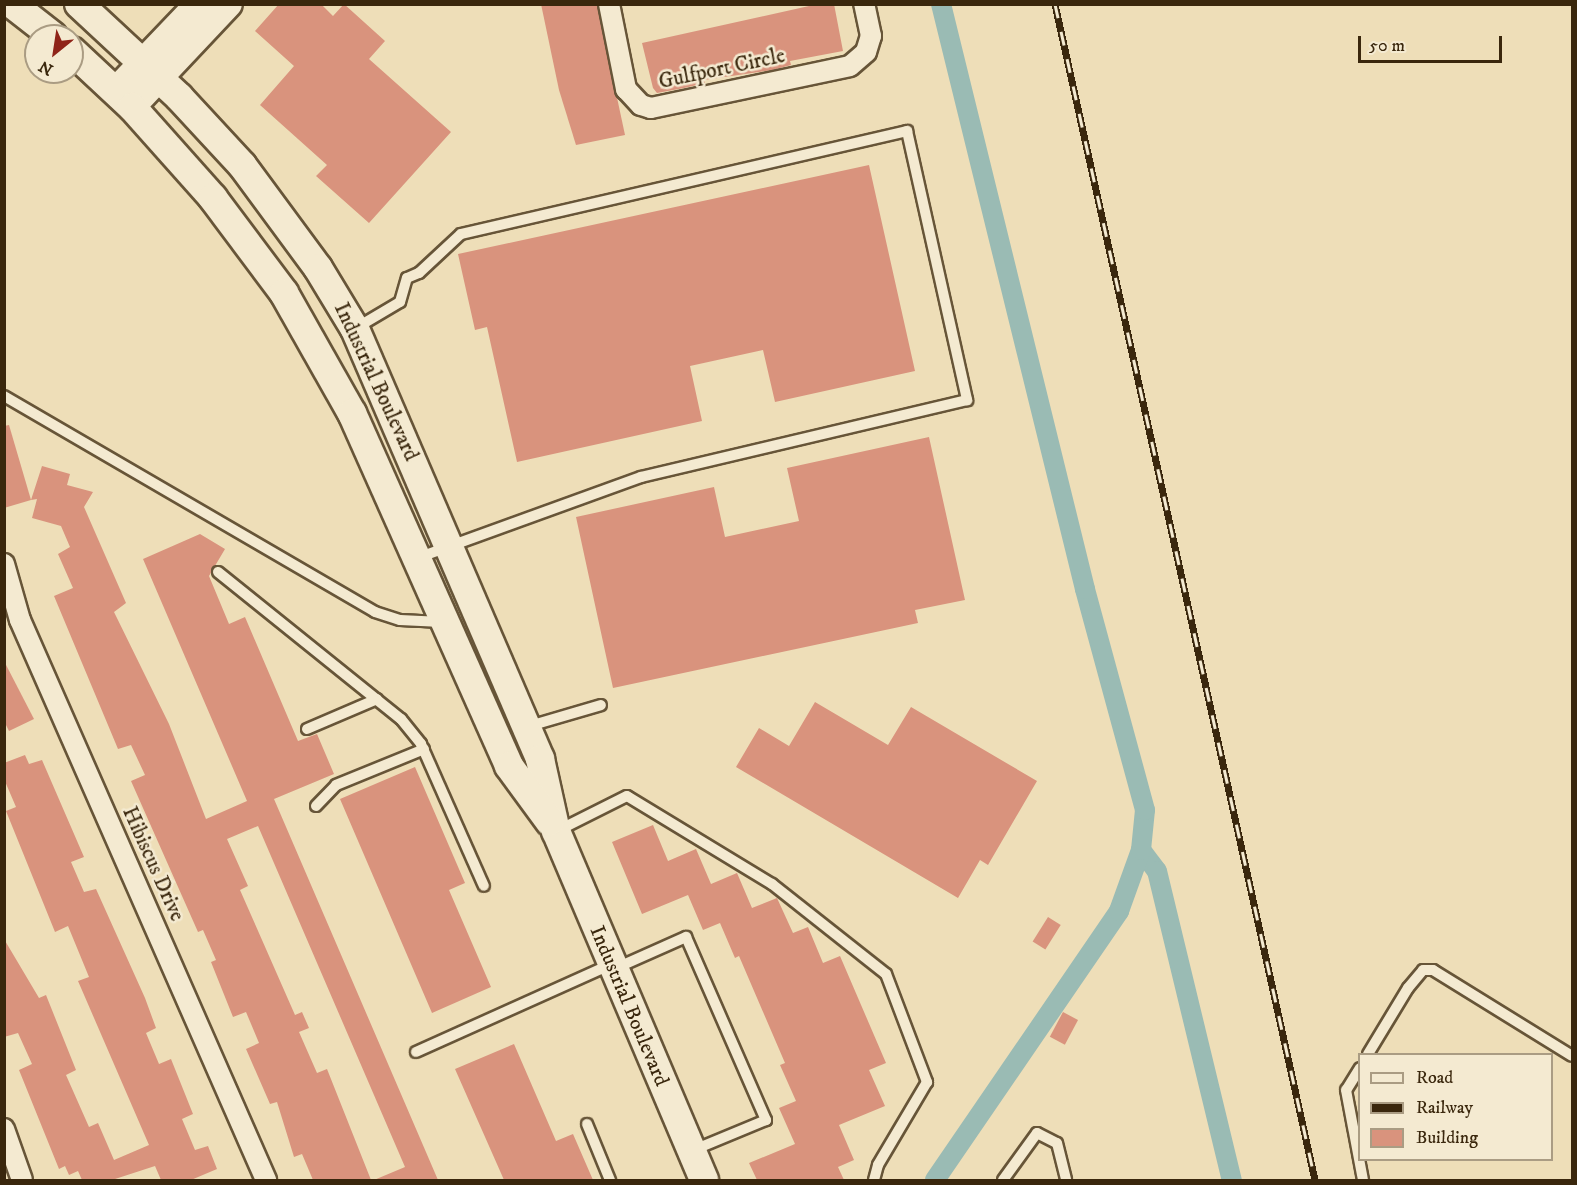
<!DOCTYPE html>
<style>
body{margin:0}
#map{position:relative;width:1577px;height:1185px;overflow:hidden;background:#eedeb8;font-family:"IM FELL DW Pica",serif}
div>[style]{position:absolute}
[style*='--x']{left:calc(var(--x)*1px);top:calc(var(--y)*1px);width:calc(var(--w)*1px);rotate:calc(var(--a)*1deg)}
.canal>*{height:20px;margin:-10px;padding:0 10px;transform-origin:10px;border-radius:10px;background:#9abbb4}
.building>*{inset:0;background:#d9937d;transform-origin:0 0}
.roads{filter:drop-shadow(2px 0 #675538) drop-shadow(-2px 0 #675538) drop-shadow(0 2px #675538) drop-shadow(0 -2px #675538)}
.service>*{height:10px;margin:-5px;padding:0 5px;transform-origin:5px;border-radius:5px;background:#f4ead1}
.minor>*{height:20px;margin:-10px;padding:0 10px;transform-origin:10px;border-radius:10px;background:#f4ead1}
.tertiary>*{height:26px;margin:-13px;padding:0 13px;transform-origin:13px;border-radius:13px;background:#f4ead1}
.secondary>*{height:28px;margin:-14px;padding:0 14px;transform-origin:14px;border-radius:14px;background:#f4ead1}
.rail>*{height:7px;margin-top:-3.5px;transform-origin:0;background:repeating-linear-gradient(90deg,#f4ead1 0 14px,#3a270d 0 28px);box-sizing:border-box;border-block:2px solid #3a270d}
span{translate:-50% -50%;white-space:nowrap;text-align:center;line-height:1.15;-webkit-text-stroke:5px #f4ead1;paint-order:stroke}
.street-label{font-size:21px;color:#3a270d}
.frame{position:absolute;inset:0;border:6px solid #3a270d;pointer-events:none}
.legend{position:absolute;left:1358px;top:1053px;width:195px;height:108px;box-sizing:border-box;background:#f4ead1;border:2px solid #aa9c83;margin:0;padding:8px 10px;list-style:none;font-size:18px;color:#3a270d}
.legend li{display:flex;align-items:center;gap:12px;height:30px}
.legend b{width:30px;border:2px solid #aa9c83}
.north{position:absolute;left:24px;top:24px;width:60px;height:60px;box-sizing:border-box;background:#f4ead1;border:2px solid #aa9c83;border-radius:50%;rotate:210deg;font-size:16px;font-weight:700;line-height:24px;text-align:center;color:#3a270d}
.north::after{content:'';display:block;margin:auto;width:21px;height:27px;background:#8f2418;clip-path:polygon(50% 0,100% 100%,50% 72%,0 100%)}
.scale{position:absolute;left:1358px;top:36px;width:144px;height:27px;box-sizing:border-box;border:3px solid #3a270d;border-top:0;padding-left:8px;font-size:18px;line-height:21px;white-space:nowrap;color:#3a270d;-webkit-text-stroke:4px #f4ead1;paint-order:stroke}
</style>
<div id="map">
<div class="canal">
<div style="--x:1141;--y:850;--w:26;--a:53"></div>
<div style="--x:1157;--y:871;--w:318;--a:76.4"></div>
<div style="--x:935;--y:1180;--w:326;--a:-55.6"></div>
<div style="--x:1119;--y:911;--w:65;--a:-70.2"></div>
<div style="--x:1141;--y:850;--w:40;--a:-84.3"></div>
<div style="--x:1145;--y:810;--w:229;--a:-105.2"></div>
<div style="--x:1085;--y:589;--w:602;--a:-103.83"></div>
</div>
<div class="building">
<div style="clip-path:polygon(279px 4px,321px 4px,333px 16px,344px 4px,385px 41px,369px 59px,451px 132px,369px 223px,316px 176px,327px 165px,260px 105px,294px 66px,255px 31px)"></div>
<div style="clip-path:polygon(541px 4px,597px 4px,625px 135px,576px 145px,559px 90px)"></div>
<div style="clip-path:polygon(818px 4px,834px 4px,843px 51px,790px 61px,791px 65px,773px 70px,704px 80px,705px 83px,684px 88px,657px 93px,653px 88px,642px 43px)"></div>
<div style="clip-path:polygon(869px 165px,915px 371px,775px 402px,763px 350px,690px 366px,702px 421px,517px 462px,487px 327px,475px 330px,458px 254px)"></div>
<div style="clip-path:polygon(9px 425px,31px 500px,4px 508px,4px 426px)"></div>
<div style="clip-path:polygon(929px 437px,965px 600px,915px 610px,918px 623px,613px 688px,576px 517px,714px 487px,725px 537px,799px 521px,787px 468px)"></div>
<div style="clip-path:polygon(42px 466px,70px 474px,67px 485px,93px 492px,84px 507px,126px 603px,114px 612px,169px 724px,206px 819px,247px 801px,143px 559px,200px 534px,225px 549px,209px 576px,229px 624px,245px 617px,298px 741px,317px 734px,334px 774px,274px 799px,438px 1180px,374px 1180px,405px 1167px,258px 826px,227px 839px,248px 886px,240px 890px,295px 1015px,302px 1012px,309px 1028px,299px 1032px,317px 1073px,327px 1069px,371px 1180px,313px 1180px,302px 1154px,294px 1157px,277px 1102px,270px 1104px,246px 1049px,259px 1043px,246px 1012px,233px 1017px,211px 962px,216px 960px,203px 930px,198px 932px,131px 781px,145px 775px,131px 745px,118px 749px,54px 596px,73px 588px,58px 554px,70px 547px,61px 526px,32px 518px,37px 499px,31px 500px)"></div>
<div style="clip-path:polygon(4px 661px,34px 719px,9px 731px,4px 721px)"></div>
<div style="clip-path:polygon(815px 702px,888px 745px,911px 707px,1037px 781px,988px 865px,980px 860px,958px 898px,736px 767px,759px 728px,789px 746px)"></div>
<div style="clip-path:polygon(25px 755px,29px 764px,42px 760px,84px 857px,71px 862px,84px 892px,96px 889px,145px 998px,156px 1028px,146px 1033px,159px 1064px,171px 1059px,193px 1114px,182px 1119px,195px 1150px,208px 1146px,217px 1169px,191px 1180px,161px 1180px,155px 1166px,112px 1180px,82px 1180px,78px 1171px,69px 1175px,65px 1166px,59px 1169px,19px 1070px,32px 1064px,18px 1033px,4px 1037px,4px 939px,39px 998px,46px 995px,76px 1070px,66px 1075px,89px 1127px,98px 1123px,114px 1160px,149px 1145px,78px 981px,89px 977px,68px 926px,55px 932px,6px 811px,16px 807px,4px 779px,4px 763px)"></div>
<div style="clip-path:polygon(415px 767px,465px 883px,449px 890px,491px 987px,432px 1013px,340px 799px)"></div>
<div style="clip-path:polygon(653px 825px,668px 861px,696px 849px,711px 884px,737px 873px,752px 908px,777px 898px,793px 933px,808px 927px,823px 963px,840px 956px,886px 1063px,869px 1070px,885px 1106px,839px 1125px,854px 1160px,838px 1167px,844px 1180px,757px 1180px,749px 1163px,795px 1144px,779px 1108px,796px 1101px,780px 1065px,785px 1063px,739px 956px,735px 958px,720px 923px,703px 930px,688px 895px,642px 914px,612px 842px)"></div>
<div style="left:1048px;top:917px;width:15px;height:29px;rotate:32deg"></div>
<div style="left:1063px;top:1012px;width:17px;height:28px;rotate:28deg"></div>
<div style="clip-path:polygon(514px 1044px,556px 1141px,573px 1134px,593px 1180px,504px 1180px,455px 1069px)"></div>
</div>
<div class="roads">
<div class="service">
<div style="--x:356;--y:328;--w:51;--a:-30.6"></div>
<div style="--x:400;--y:302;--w:25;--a:-74"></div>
<div style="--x:407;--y:278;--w:13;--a:-23"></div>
<div style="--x:419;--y:273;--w:57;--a:-42.9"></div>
<div style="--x:461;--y:234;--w:458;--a:-13"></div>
<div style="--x:907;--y:131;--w:276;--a:77.4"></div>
<div style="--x:967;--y:400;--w:335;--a:166.7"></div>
<div style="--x:641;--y:477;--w:238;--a:160.1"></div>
<div style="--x:4;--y:396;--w:429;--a:30.2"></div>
<div style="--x:375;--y:612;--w:26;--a:18"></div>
<div style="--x:400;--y:620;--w:42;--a:2.7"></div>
<div style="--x:218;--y:572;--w:235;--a:38.8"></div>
<div style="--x:401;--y:719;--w:32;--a:51"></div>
<div style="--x:421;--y:744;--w:155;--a:66.1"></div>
<div style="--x:526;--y:727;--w:78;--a:-16.3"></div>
<div style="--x:307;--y:729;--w:76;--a:-23.2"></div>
<div style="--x:316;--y:806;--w:29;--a:-46"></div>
<div style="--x:336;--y:785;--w:95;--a:-22.2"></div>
<div style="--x:557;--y:831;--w:78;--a:-26.6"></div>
<div style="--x:627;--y:796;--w:170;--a:31.3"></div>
<div style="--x:772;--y:884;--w:145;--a:38.3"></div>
<div style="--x:886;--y:974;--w:116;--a:69.2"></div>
<div style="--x:927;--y:1082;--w:96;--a:120.6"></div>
<div style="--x:878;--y:1165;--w:16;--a:105"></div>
<div style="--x:614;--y:969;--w:79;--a:-24"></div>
<div style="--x:686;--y:937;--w:200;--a:66.4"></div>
<div style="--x:766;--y:1120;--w:81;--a:157.5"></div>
<div style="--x:416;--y:1052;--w:213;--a:-24.2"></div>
<div style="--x:1368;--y:1054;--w:77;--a:-58.8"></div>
<div style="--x:1408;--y:988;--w:23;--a:-50"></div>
<div style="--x:1423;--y:970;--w:10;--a:0"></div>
<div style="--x:1433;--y:970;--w:163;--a:31.7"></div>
<div style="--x:1360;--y:1068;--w:26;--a:122"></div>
<div style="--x:1346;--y:1090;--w:92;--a:79.3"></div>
<div style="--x:587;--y:1124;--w:61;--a:67.7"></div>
<div style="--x:1003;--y:1180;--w:58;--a:-54.1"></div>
<div style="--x:1037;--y:1133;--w:22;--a:27"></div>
<div style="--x:1057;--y:1143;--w:38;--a:76"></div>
</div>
<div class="minor">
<div style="--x:609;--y:4;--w:87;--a:78.7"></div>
<div style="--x:626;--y:89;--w:22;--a:47"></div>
<div style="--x:641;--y:105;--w:10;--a:17"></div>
<div style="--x:651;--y:108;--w:203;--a:-11.9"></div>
<div style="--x:850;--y:66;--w:21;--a:-41"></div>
<div style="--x:866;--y:52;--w:17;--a:-73"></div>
<div style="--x:871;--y:36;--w:33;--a:-102"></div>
<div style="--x:4;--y:564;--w:58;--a:74.1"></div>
<div style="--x:20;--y:620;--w:612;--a:66.28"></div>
<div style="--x:4;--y:1129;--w:54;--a:70.6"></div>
</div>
<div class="tertiary">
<div style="--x:115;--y:91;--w:120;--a:-46.3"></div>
<div style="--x:132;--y:107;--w:141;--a:-46.7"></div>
</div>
<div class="secondary">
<div style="--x:12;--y:4;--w:52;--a:38"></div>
<div style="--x:79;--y:4;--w:137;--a:42.9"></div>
<div style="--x:179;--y:97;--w:93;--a:47.2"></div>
<div style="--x:242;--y:165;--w:128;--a:53.6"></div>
<div style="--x:318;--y:268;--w:71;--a:58.8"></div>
<div style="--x:355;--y:329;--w:468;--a:66.7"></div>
<div style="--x:540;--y:759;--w:74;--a:77.5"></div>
<div style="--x:556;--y:831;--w:379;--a:67"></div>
<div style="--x:72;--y:51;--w:82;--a:43"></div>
<div style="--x:132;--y:107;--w:122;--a:48.3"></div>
<div style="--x:213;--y:198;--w:119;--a:53.2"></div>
<div style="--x:284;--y:293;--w:138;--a:60.5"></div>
<div style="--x:352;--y:413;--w:386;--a:66"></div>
<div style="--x:509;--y:766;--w:69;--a:53.8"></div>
</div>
</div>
<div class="rail">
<div style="--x:1055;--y:4;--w:1204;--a:77.53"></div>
</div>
<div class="street-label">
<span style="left:722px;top:69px;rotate:-12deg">Gulfport Circle</span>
<span style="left:376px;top:382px;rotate:65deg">Industrial Boulevard</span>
<span style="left:153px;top:864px;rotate:66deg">Hibiscus Drive</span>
<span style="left:629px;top:1006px;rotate:67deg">Industrial Boulevard</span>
</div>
<div class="frame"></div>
<ul class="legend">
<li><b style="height:8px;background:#f4ead1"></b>Road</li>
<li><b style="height:8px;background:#3a270d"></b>Railway</li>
<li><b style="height:16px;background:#d9937d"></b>Building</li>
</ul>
<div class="north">N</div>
<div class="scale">50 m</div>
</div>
